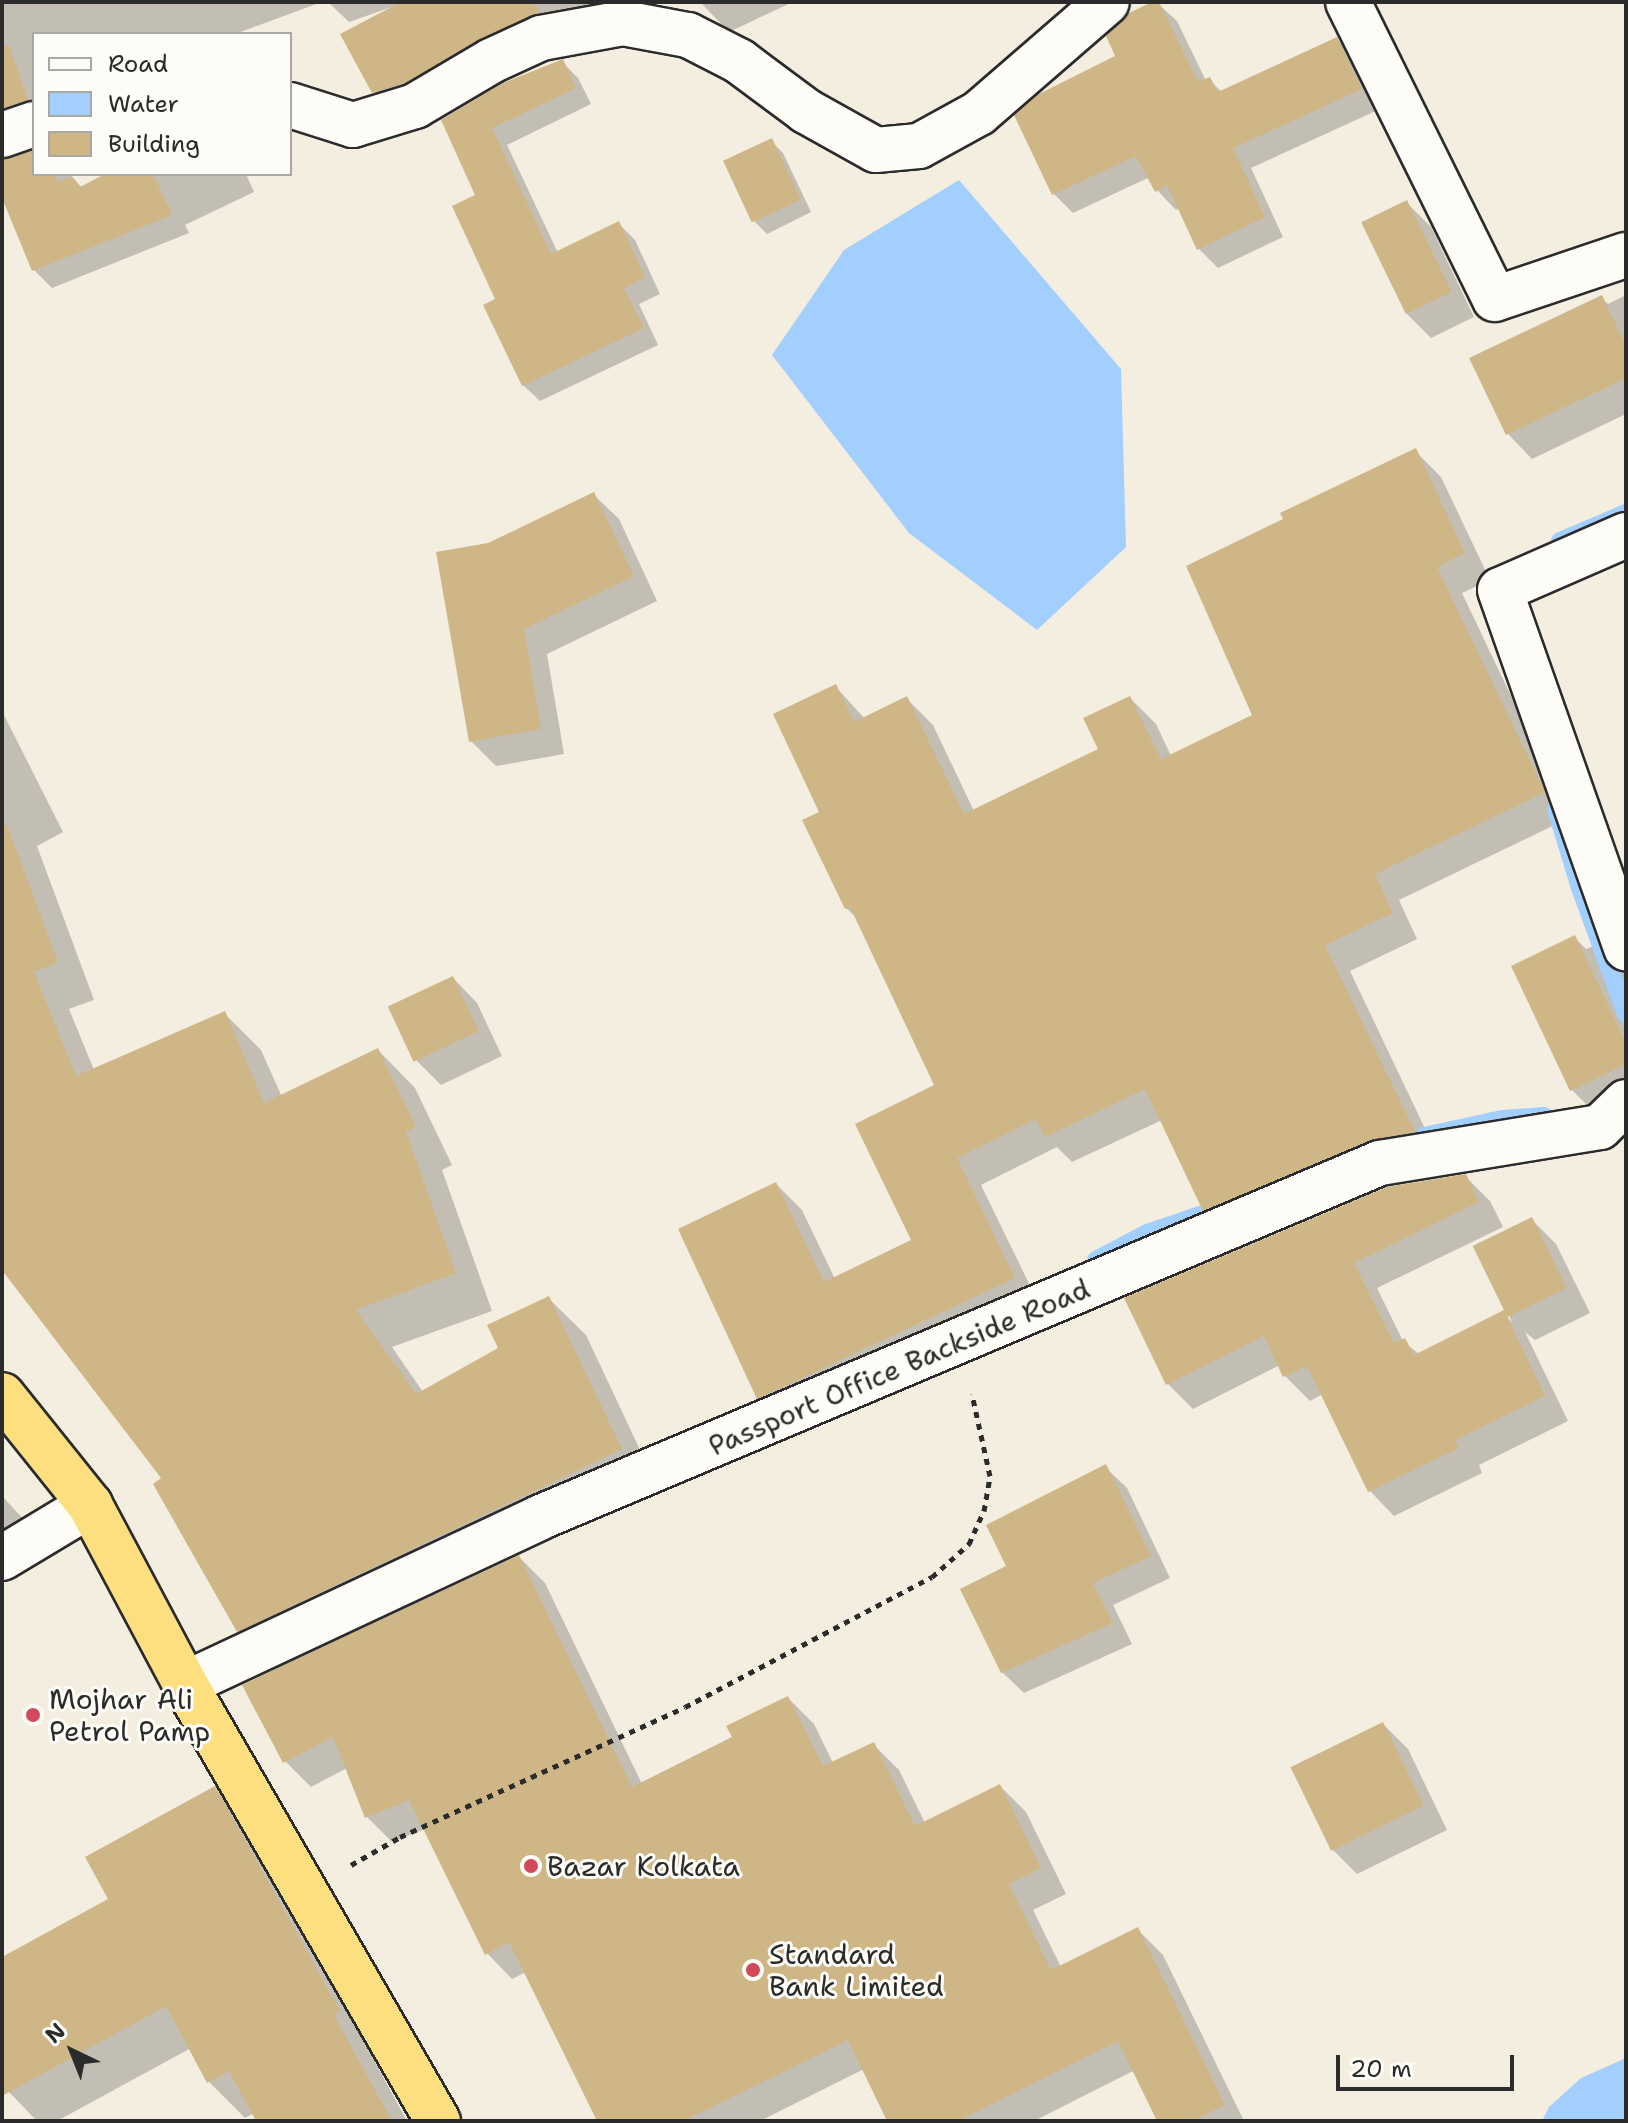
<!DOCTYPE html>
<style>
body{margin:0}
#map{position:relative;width:1628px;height:2123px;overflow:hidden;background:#f4eee0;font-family:"Shantell Sans",sans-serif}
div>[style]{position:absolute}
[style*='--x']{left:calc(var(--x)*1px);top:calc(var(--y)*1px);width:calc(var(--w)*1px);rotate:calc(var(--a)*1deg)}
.water>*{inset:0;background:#a2cffd}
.shadow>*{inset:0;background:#0003}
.stream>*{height:18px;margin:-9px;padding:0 9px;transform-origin:9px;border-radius:9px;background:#a2cffd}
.building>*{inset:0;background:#cfb686;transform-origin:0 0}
.path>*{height:5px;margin-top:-2.5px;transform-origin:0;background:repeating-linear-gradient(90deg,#2b2b2b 0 6px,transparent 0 12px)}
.roads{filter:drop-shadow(2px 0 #2b2b2b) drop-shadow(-2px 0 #2b2b2b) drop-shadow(0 2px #2b2b2b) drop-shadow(0 -2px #2b2b2b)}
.minor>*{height:44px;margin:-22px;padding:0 22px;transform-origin:22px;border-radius:22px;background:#fdfcf7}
.highway>*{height:44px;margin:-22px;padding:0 22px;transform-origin:22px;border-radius:22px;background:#fddf80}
.dots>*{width:22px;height:22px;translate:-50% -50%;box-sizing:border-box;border:4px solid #fdfcf7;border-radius:50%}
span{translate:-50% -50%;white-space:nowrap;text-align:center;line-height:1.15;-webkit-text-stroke:6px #fdfcf7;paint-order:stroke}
.street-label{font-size:28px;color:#2b2b2b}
.poi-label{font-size:28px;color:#2b2b2b}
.left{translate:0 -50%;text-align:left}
.frame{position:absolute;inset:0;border:4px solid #2b2b2b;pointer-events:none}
.legend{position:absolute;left:32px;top:32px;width:260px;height:144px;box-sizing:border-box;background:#fdfcf7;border:2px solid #a9a8a5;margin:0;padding:10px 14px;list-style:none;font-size:24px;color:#2b2b2b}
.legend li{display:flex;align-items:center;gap:16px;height:40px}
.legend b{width:40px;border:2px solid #a9a8a5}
.north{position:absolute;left:32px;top:2011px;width:80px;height:80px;-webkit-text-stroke:6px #fdfcf7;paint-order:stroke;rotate:317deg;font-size:22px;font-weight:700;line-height:32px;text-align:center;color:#2b2b2b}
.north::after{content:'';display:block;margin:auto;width:28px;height:36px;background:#2b2b2b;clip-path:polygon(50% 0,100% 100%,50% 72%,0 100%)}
.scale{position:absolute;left:1336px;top:2055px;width:178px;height:36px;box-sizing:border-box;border:4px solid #2b2b2b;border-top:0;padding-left:10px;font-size:24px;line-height:28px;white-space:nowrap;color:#2b2b2b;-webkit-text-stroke:6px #fdfcf7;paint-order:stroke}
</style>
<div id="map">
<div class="water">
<div style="clip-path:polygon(959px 180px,1121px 369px,1126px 547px,1037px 630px,909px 533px,772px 355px,844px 250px)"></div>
<div style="clip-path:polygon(1626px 2058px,1626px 2121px,1542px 2121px,1549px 2107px,1581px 2078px)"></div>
</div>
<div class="shadow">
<div style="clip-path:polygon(2px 2px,322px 2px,235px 34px,34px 34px,34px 136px,2px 158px)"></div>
<div style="clip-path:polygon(328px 2px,406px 2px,349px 22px)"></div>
<div style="clip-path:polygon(439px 2px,646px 2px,649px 8px,399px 117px,374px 92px)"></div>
<div style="clip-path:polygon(700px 2px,793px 2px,729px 32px)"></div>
<div style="clip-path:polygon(1156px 2px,1177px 21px,1206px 81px,1209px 80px,1222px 92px,1337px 39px,1356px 59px,1380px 109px,1251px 168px,1283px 237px,1218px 268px,1198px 248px,1179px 208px,1176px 210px,1157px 190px,1150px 177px,1073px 213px,1054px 194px,1118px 57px)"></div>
<div style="clip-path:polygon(562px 62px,578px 78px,591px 104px,507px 145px,558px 253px,619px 224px,635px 240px,660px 294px,639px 304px,658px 345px,540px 401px,523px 385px,497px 300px,477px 196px,443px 121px)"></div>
<div style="clip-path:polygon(771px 141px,783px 153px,811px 212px,767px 234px,755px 222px)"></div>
<div style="clip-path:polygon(34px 153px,34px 174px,70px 174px,82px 188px,108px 174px,246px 174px,254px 192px,185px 225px,189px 233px,52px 288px,34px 270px,2px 193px,2px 169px)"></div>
<div style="clip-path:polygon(1407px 203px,1431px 227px,1474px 317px,1431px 338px,1406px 313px)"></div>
<div style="clip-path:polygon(1626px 295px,1626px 414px,1532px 459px,1508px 434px,1601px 298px,1608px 304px)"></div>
<div style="clip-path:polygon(1415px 451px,1441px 477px,1490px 580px,1462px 593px,1569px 818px,1399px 900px,1417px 939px,1350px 971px,1439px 1158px,1231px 1236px,1204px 1209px,1162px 1120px,1072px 1162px,1057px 1147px,981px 1185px,1039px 1304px,785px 1423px,759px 1397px,776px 1184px,802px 1210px,835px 1279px,913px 1241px,937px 1086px,858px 919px,846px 908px,821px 813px,836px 687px,865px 719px,907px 699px,933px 725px,974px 811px,1101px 750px,1130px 698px,1156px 724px,1171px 756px,1254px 716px,1285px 520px)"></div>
<div style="clip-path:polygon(594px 495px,619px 519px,657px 601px,547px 654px,564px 754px,496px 766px,471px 741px,489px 544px)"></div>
<div style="clip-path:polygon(2px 711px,63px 832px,37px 846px,94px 1000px,69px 1009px,94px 1070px,224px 1013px,261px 1050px,282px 1097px,378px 1050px,415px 1088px,452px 1165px,442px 1170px,492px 1311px,392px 1347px,423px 1392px,500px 1349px,548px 1298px,586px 1335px,657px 1486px,434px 1593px,436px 1596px,519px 1557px,545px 1583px,642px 1784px,734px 1738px,788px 1698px,814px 1724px,833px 1763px,873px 1744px,899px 1770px,925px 1823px,1000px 1786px,1026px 1812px,1066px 1894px,1033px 1910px,1061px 1967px,1138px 1930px,1163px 1955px,1244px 2121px,1160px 2121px,1135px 2070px,1034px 2121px,889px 2121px,864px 2069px,760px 2121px,599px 2121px,526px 1972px,512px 1979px,487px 1953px,425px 1829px,392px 1842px,366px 1816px,347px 1768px,311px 1787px,285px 1761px,278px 1670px,239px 1631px,164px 1478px,2px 1270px)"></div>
<div style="clip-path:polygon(1575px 938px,1586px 949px,1597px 945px,1626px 974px,1626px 1100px,1596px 1114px,1572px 1090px)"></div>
<div style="clip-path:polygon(453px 978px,477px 1003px,502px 1056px,441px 1085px,416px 1060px,391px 1007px)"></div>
<div style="clip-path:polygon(1465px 1176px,1490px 1201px,1503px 1227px,1377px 1288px,1403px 1341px,1419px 1354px,1503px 1313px,1512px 1322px,1476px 1247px,1531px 1219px,1556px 1244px,1590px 1313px,1535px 1340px,1525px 1332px,1568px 1421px,1479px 1465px,1482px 1473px,1394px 1516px,1370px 1491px,1323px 1394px,1310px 1401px,1285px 1376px,1280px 1365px,1193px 1409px,1168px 1384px,1126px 1299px)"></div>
<div style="clip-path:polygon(1105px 1467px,1127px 1488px,1170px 1578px,1113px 1605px,1132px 1644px,1024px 1693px,1002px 1672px,1009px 1566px)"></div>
<div style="clip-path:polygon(2px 1496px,42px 1539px,2px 1577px)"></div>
<div style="clip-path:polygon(1383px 1724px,1408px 1749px,1447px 1830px,1357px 1874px,1332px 1849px)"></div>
<div style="clip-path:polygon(215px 1789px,251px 1825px,375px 2048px,369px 2051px,407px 2121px,258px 2121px,254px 2113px,245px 2118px,209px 2082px,191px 2048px,57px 2121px,37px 2121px,9px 2092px,2px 2080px,2px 1959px,111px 1900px)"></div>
</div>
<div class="stream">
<div style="--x:1560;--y:541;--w:72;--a:-23"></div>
<div style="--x:1556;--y:809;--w:83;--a:73.1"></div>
<div style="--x:1580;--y:888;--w:134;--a:69.9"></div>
<div style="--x:1424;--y:1136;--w:80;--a:-12.3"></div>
<div style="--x:1502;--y:1119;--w:42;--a:-4.1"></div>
<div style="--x:1096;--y:1260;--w:58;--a:-27.9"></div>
<div style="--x:1147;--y:1233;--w:69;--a:-18.7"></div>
</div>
<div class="building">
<div style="clip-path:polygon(401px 2px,535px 2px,540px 13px,481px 38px,405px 83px,372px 93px,340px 34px)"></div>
<div style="clip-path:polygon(1152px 2px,1159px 2px,1198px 82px,1210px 77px,1218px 92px,1337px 37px,1362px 89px,1233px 148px,1265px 217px,1197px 250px,1167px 185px,1155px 192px,1136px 156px,1052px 195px,1014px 115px,1039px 94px,1115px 56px,1106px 36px,1129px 13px)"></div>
<div style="clip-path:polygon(9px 45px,28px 100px,2px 109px,2px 47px)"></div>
<div style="clip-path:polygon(563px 59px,576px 88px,492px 128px,551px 254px,619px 221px,645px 277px,624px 288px,644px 328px,522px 386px,483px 305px,495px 299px,452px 206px,475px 195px,441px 120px,503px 83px)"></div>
<div style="left:772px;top:138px;width:68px;height:54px;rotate:65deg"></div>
<div style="clip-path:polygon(34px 150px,34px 174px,54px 174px,57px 182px,72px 177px,80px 187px,105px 174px,153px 174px,172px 215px,32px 271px,2px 198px,2px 159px)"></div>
<div style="left:1407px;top:200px;width:102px;height:51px;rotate:64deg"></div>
<div style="clip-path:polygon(1602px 295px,1626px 346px,1626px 378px,1506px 435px,1469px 358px)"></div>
<div style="clip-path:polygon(1416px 448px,1465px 553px,1437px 567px,1545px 792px,1375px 874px,1393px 913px,1325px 945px,1415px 1132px,1370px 1140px,1203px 1211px,1145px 1089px,1045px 1137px,1036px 1119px,957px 1158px,1015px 1278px,757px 1399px,678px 1229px,776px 1182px,824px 1282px,911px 1240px,855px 1124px,934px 1085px,850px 907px,845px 909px,802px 820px,819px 812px,773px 714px,836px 684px,854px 722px,907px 696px,964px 814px,1098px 749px,1083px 718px,1130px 696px,1161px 759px,1252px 715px,1186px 566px,1283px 519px,1280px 513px)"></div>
<div style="clip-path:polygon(594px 492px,634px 576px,524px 629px,541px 729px,469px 742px,436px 552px,488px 543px)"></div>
<div style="clip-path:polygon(7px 825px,58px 962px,34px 972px,76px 1076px,225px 1011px,264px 1103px,378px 1048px,416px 1127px,406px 1132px,456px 1273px,356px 1310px,416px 1394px,498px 1348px,487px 1325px,549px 1296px,622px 1449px,237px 1632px,153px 1484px,161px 1478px,2px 1270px,2px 826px)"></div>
<div style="clip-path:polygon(1575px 935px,1626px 1043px,1626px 1064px,1570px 1091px,1511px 966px)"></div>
<div style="left:453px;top:976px;width:61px;height:72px;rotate:65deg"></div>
<div style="clip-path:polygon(1466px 1174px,1479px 1202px,1354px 1263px,1394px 1343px,1405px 1338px,1414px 1355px,1504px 1310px,1545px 1396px,1455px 1440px,1459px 1448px,1368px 1492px,1307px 1366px,1283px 1377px,1264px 1336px,1166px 1385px,1124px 1298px,1387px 1187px)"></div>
<div style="left:1532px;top:1217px;width:79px;height:66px;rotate:64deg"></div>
<div style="clip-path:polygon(1106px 1464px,1151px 1556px,1093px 1583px,1113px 1623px,1001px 1673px,960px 1589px,1006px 1566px,986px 1525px)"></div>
<div style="clip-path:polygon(519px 1555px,632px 1787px,732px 1737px,726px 1726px,788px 1696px,823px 1766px,874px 1742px,915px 1826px,1000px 1784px,1041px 1868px,1009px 1884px,1051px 1970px,1138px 1927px,1225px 2105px,1192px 2121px,1157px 2121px,1118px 2041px,958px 2121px,887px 2121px,848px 2040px,683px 2121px,597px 2121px,509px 1942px,485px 1955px,409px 1800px,365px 1818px,333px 1737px,283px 1763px,242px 1685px)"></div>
<div style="left:1383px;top:1722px;width:93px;height:103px;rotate:64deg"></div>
<div style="clip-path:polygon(215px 1786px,340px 2011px,334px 2015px,392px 2121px,256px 2121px,229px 2071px,207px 2083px,166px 2006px,2px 2096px,2px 1957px,108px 1899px,85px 1857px)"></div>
</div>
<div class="path">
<div style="--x:351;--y:1865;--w:56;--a:-29.7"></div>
<div style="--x:400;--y:1837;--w:313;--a:-24.5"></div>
<div style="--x:685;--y:1707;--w:279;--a:-27.8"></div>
<div style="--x:932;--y:1577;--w:50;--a:-41.7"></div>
<div style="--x:969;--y:1544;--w:36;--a:-66"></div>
<div style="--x:984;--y:1511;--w:36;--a:-80"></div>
<div style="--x:990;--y:1476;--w:84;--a:-102.4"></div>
</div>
<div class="roads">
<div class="minor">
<div style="--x:1348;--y:2;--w:331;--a:63.7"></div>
<div style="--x:1495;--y:299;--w:138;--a:-18.6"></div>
<div style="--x:290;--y:105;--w:66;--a:17.6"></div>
<div style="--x:353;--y:125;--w:65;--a:-17"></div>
<div style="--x:415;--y:106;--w:88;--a:-30.6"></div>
<div style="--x:491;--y:61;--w:55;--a:-24.7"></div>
<div style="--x:541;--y:38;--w:83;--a:-10.4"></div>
<div style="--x:623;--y:23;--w:66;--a:10.5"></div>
<div style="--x:688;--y:35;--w:57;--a:27"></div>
<div style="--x:739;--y:61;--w:84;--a:36.7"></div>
<div style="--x:806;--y:111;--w:80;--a:29.1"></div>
<div style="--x:876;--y:150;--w:43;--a:-5.3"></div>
<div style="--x:919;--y:146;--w:68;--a:-28.8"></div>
<div style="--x:979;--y:113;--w:169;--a:-40.9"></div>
<div style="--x:2;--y:135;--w:34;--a:-19"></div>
<div style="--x:1626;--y:535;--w:137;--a:156.4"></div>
<div style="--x:1500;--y:590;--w:380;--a:70.6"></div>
<div style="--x:2;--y:1558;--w:103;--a:-31.1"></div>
<div style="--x:185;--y:1684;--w:393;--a:-25.1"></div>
<div style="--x:541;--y:1517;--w:911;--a:-22.88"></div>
<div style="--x:1380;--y:1163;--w:223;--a:-9.3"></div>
<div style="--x:1600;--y:1127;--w:36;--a:-44"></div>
</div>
<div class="highway">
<div style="--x:2;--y:1395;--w:141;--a:51.3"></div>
<div style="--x:90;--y:1505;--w:203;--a:62"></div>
<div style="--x:185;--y:1684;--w:505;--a:59.93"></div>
</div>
</div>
<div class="dots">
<div style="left:33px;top:1715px;background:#d1495b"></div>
<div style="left:531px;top:1866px;background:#d1495b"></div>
<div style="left:753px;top:1970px;background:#d1495b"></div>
</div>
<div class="street-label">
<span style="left:899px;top:1367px;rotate:-23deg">Passport Office Backside Road</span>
</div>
<div class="poi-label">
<span class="left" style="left:49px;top:1715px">Mojhar Ali<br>Petrol Pamp</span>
<span class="left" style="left:547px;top:1866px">Bazar Kolkata</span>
<span class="left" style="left:769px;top:1970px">Standard<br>Bank Limited</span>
</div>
<div class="frame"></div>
<ul class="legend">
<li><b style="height:10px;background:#fdfcf7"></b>Road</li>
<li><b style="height:22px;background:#a2cffd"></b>Water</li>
<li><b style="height:22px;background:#cfb686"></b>Building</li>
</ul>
<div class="north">N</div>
<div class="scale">20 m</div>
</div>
